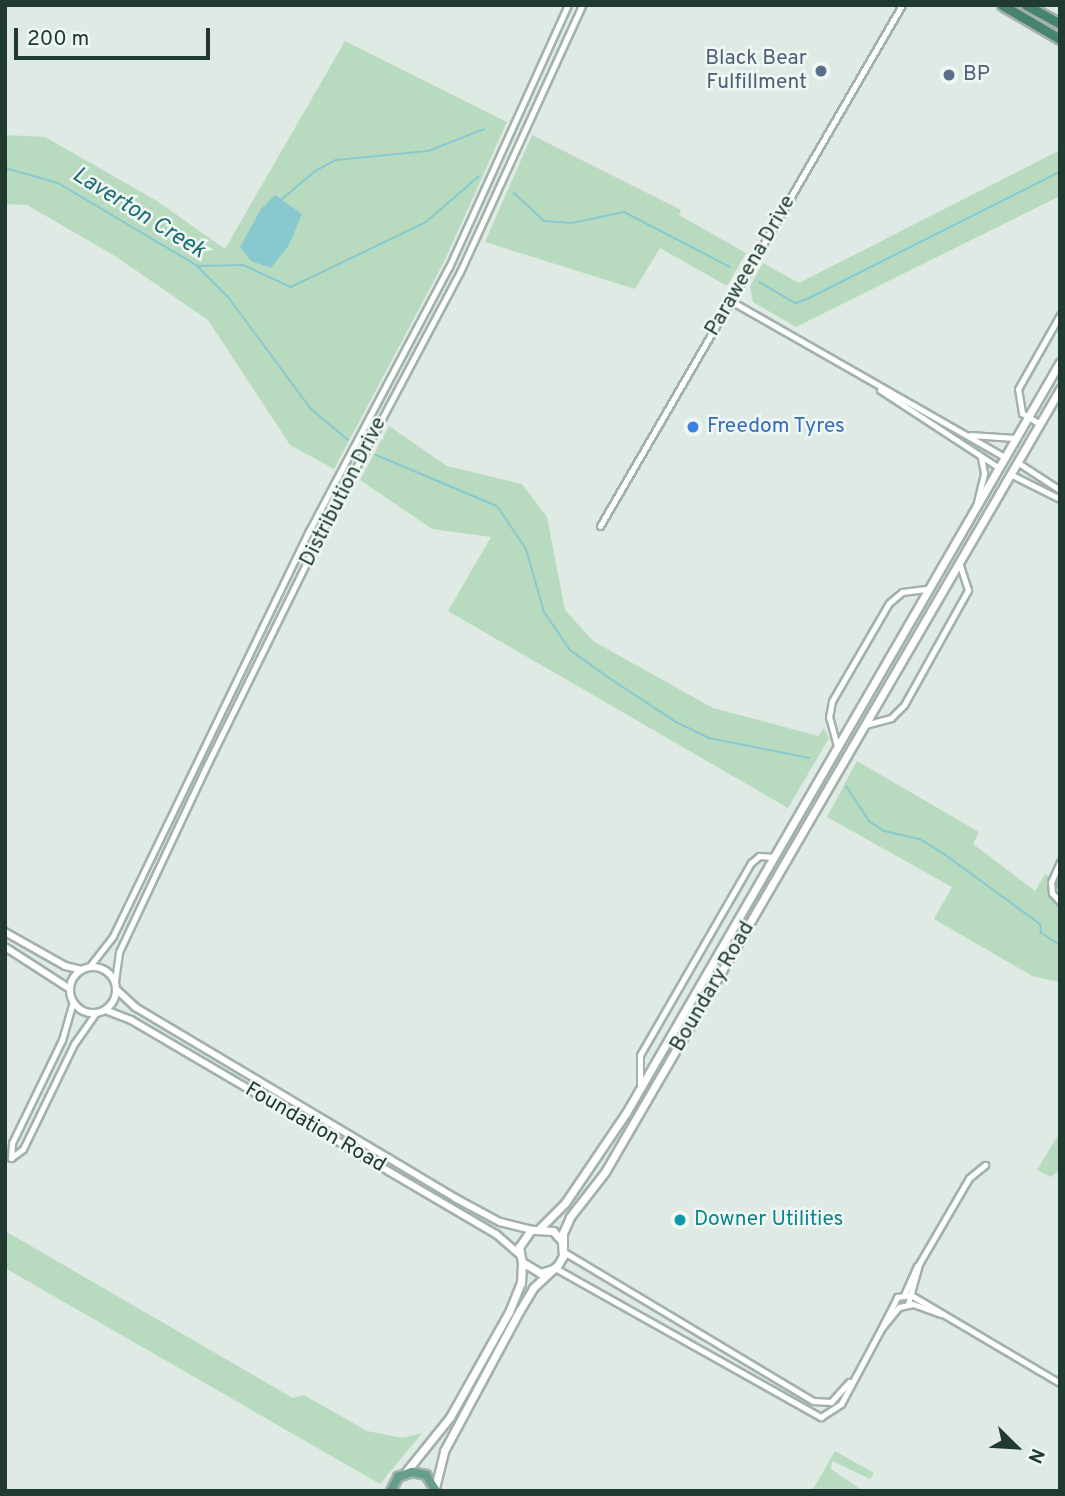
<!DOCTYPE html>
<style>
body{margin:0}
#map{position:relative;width:1065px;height:1496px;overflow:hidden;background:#dfeae4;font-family:Overpass,sans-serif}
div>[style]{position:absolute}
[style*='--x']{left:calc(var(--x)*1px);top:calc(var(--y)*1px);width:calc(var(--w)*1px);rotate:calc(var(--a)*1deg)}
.green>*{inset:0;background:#b8dbbf}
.water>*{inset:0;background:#87c9cf}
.stream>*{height:2px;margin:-1px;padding:0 1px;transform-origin:1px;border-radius:1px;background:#87c9cf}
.roads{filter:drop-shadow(2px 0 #a2b2ab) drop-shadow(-2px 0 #a2b2ab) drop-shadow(0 2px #a2b2ab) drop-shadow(0 -2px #a2b2ab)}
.minor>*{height:5px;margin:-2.5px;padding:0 2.5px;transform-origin:2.5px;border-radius:2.5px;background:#fff}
.tertiary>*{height:6px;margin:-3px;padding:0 3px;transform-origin:3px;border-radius:3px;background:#fff}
.tertiary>.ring{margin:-3px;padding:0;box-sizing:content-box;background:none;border:6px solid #fff;border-radius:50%}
.secondary>*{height:7px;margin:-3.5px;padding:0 3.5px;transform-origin:3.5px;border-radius:3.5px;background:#fff}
.primary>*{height:8px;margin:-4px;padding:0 4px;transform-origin:4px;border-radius:4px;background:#649f8c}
.trunk>*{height:9px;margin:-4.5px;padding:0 4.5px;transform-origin:4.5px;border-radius:4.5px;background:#488271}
.dots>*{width:19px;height:19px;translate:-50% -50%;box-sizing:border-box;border:4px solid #eff7f3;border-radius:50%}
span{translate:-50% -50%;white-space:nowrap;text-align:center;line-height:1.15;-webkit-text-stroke:5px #eff7f3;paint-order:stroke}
.service-label{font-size:21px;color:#4e5e75}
.right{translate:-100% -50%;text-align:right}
.left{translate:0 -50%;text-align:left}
.street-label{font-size:21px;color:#203a31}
.shop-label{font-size:21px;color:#366cbe}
.culture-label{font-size:21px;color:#0d838f}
.water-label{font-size:23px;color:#1c6c75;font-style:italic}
.frame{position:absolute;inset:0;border:7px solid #203a31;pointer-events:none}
.north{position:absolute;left:981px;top:1412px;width:70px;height:70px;-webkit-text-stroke:5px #eff7f3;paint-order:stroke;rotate:114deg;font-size:19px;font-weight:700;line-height:28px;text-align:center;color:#203a31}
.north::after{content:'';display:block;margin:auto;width:24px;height:32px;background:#203a31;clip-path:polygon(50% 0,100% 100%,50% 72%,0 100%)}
.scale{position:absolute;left:14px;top:28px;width:196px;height:32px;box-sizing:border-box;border:4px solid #203a31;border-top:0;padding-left:9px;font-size:21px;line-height:24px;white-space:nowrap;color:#203a31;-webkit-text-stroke:5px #eff7f3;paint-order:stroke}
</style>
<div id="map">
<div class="green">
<div style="clip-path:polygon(345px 41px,507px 122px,444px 262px,334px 469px,290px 445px,208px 320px,115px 256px,27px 205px,5px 204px,5px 135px,45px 137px,157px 201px,225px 249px)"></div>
<div style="clip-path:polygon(532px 135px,681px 210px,679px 215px,746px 253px,727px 286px,660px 248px,635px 289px,485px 242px)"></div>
<div style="clip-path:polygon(1060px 150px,1060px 196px,796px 327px,753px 302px,750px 286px,763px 263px,799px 283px)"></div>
<div style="clip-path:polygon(389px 426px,447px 466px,522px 484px,547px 517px,565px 610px,593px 641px,713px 708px,818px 736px,824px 728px,829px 738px,788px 808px,448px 611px,491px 537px,432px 529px,360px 480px)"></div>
<div style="clip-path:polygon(857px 761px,979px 832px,973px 844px,1035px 891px,1045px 874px,1049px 876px,1051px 896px,1060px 906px,1060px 982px,1032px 976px,934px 919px,952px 887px,827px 817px)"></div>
<div style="clip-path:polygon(1060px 1132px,1060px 1170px,1051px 1177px,1037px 1170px)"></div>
<div style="clip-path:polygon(5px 1231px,293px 1398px,304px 1395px,367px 1431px,403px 1438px,422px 1433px,380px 1484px,5px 1268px)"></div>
<div style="clip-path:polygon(835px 1451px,874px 1473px,870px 1479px,832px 1461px,831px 1469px,863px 1491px,812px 1491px)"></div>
</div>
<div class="water">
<div style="clip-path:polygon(275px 195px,302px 214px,289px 245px,271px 268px,251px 261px,240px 247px,261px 209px)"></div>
</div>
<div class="stream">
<div style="--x:5;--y:168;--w:55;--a:15.8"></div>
<div style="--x:58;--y:183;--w:161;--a:30.7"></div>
<div style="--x:196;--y:265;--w:45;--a:45"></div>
<div style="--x:228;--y:297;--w:139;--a:53.5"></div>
<div style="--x:311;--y:409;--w:48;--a:40"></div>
<div style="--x:514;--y:193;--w:41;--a:43"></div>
<div style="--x:544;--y:221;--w:28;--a:4"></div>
<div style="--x:572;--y:223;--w:53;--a:-11.9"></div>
<div style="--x:624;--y:212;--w:119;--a:27.4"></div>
<div style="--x:282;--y:199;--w:43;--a:-40.3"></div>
<div style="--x:315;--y:171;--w:24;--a:-28"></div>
<div style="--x:336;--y:160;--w:92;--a:-5.6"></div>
<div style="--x:428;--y:151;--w:60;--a:-21.4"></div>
<div style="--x:198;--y:266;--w:45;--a:-1.3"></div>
<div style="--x:243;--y:265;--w:53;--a:24.6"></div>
<div style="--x:291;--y:287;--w:150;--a:-25.7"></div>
<div style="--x:426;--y:222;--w:69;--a:-40.9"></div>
<div style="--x:759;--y:282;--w:42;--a:30.3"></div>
<div style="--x:795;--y:303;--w:10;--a:-17"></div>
<div style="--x:805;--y:300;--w:285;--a:-26.7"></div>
<div style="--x:376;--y:455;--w:131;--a:22.9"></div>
<div style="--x:497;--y:506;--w:52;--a:56"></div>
<div style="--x:526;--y:549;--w:66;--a:74.1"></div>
<div style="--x:544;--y:612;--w:46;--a:55.6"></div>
<div style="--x:570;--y:650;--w:48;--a:35.7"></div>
<div style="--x:609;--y:678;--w:80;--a:33.3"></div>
<div style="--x:676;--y:722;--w:37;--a:26"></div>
<div style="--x:709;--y:738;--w:102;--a:11.3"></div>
<div style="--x:846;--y:786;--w:42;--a:56.7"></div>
<div style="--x:869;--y:821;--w:18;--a:34"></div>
<div style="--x:884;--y:831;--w:37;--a:13"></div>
<div style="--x:920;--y:839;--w:28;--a:32"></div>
<div style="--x:944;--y:854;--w:119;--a:36.1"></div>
<div style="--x:1040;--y:924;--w:9;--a:84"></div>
<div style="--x:1041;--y:933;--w:22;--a:32"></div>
</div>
<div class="roads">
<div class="minor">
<div style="--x:731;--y:301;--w:315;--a:29.7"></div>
<div style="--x:880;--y:390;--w:142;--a:33.2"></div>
<div style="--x:1040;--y:424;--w:21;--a:-149"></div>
<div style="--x:1022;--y:413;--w:24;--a:-99"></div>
<div style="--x:1018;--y:389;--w:85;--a:-60.4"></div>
<div style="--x:970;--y:435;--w:45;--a:3.8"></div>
<div style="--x:1017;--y:462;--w:51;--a:33.1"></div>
<div style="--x:1010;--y:474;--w:56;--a:26.6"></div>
<div style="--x:977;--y:502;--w:30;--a:-76"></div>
<div style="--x:984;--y:473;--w:16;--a:-101"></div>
<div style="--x:600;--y:526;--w:602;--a:-59.9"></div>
<div style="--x:865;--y:725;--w:27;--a:-15"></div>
<div style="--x:891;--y:718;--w:18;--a:-45"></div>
<div style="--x:904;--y:705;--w:132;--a:-60.9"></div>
<div style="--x:968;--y:590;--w:28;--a:-108"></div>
<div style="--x:837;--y:746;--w:30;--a:-105"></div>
<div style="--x:829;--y:717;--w:16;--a:-79"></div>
<div style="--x:832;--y:701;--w:113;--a:-59.8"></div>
<div style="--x:889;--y:603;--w:17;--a:-40"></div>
<div style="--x:902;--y:592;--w:26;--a:-7"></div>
<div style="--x:1060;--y:862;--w:22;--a:114"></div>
<div style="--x:1051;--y:882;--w:11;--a:85"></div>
<div style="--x:1052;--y:893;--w:12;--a:48"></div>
<div style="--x:1060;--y:878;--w:6;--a:90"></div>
<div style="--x:89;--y:967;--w:39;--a:-52"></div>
<div style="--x:113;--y:936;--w:450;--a:-64.2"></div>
<div style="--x:309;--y:531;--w:299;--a:-62.1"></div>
<div style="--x:449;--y:267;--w:288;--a:-65.6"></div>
<div style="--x:115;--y:981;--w:29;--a:-82"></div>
<div style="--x:119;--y:952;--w:209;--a:-64.8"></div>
<div style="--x:208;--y:763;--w:252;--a:-63.8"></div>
<div style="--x:319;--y:537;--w:300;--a:-62"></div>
<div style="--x:460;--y:272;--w:294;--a:-65.4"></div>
<div style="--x:640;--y:1089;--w:34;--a:-90"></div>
<div style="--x:640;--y:1055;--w:222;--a:-60"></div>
<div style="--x:751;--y:863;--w:11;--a:-41"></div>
<div style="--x:759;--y:856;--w:14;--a:4"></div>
<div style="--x:11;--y:1158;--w:15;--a:-37"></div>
<div style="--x:23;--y:1149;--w:117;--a:-64.1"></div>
<div style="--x:74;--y:1044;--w:38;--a:-55"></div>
<div style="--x:11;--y:1158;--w:15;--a:-86"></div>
<div style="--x:12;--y:1143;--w:114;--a:-64.1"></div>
<div style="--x:62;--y:1040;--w:40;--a:-74"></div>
<div style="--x:564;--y:1252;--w:290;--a:30.9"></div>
<div style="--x:813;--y:1401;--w:18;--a:3"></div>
<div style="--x:831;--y:1402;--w:27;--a:-48"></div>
<div style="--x:555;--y:1268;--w:305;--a:29.3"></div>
<div style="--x:821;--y:1417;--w:24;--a:-33"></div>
<div style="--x:841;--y:1404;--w:85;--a:-61.9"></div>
<div style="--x:881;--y:1329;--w:28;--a:-51"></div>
<div style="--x:899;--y:1307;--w:14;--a:-12"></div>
<div style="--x:913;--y:1304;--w:30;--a:20"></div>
<div style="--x:904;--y:1295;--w:32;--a:-66"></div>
<div style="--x:908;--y:1304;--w:41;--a:-74.6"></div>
<div style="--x:919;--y:1264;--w:99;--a:-59.8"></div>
<div style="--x:969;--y:1178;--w:21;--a:-39"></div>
<div style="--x:881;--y:1329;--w:36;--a:-63"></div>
<div style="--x:897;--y:1297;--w:14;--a:-8"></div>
<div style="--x:911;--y:1295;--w:173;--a:30.6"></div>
</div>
<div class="tertiary">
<div style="--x:5;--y:932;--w:69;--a:29.5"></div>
<div style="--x:65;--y:966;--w:17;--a:13"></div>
<div style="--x:5;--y:947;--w:77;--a:32.9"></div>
<div class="ring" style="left:70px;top:967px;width:40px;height:40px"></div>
<div style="--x:117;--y:990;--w:25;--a:43"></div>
<div style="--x:135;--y:1007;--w:373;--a:30.8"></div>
<div style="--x:455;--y:1198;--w:51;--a:28.1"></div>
<div style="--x:500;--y:1222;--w:32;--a:14"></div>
<div style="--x:105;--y:1010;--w:28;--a:21"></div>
<div style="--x:131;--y:1020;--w:423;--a:30.4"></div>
<div style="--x:496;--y:1234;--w:30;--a:41"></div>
</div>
<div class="secondary">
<div style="--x:540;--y:1228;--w:35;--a:-45"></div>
<div style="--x:565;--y:1203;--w:109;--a:-55.9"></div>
<div style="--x:626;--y:1113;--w:867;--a:-59.98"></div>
<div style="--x:563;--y:1248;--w:15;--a:-90"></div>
<div style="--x:563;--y:1233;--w:17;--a:-66"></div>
<div style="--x:570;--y:1217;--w:57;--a:-52.1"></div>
<div style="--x:605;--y:1172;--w:906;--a:-59.84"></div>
<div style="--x:405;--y:1473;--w:72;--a:-51.2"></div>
<div style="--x:450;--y:1417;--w:120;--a:-60.7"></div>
<div style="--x:509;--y:1312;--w:31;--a:-68"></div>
<div style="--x:521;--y:1283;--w:21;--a:-87"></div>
<div style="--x:435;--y:1488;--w:38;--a:-76"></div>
<div style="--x:444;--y:1451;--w:160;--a:-61.7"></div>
<div style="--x:520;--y:1310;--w:26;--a:-59"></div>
<div style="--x:533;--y:1288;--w:34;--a:-43"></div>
<div style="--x:558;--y:1265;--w:10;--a:-61"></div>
<div style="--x:563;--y:1256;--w:15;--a:-94"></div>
<div style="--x:562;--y:1241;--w:13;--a:-132"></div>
<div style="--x:553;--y:1231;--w:22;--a:-177"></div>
<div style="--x:531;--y:1230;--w:21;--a:125"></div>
<div style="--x:519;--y:1247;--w:15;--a:79"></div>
<div style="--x:522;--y:1262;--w:21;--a:31"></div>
<div style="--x:540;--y:1273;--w:14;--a:-17"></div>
</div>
<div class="primary">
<div style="--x:391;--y:1491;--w:16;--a:-63"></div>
<div style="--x:398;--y:1477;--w:15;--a:-20"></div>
<div style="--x:412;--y:1472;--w:14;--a:12"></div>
<div style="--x:426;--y:1475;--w:19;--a:58"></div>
</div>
<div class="trunk">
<div style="--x:1002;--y:5;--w:67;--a:30.4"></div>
<div style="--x:1026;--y:5;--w:39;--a:29"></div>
</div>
</div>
<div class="dots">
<div style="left:821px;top:71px;background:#5c6f8a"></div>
<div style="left:949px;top:75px;background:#5c6f8a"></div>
<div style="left:693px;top:427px;background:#3f7fe0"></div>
<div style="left:680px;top:1220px;background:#0f9aa8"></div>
</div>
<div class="service-label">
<span class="right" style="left:807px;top:71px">Black Bear<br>Fulfillment</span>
<span class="left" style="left:963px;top:75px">BP</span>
</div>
<div class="street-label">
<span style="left:751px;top:266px;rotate:-60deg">Paraweena Drive</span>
<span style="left:344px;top:492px;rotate:-63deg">Distribution Drive</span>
<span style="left:713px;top:987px;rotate:-60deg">Boundary Road</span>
<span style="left:315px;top:1128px;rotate:30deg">Foundation Road</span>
</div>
<div class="shop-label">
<span class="left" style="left:707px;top:427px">Freedom Tyres</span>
</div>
<div class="culture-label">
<span class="left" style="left:694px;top:1220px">Downer Utilities</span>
</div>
<div class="water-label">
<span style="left:138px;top:214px;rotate:32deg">Laverton Creek</span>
</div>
<div class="frame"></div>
<div class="north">N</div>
<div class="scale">200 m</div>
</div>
